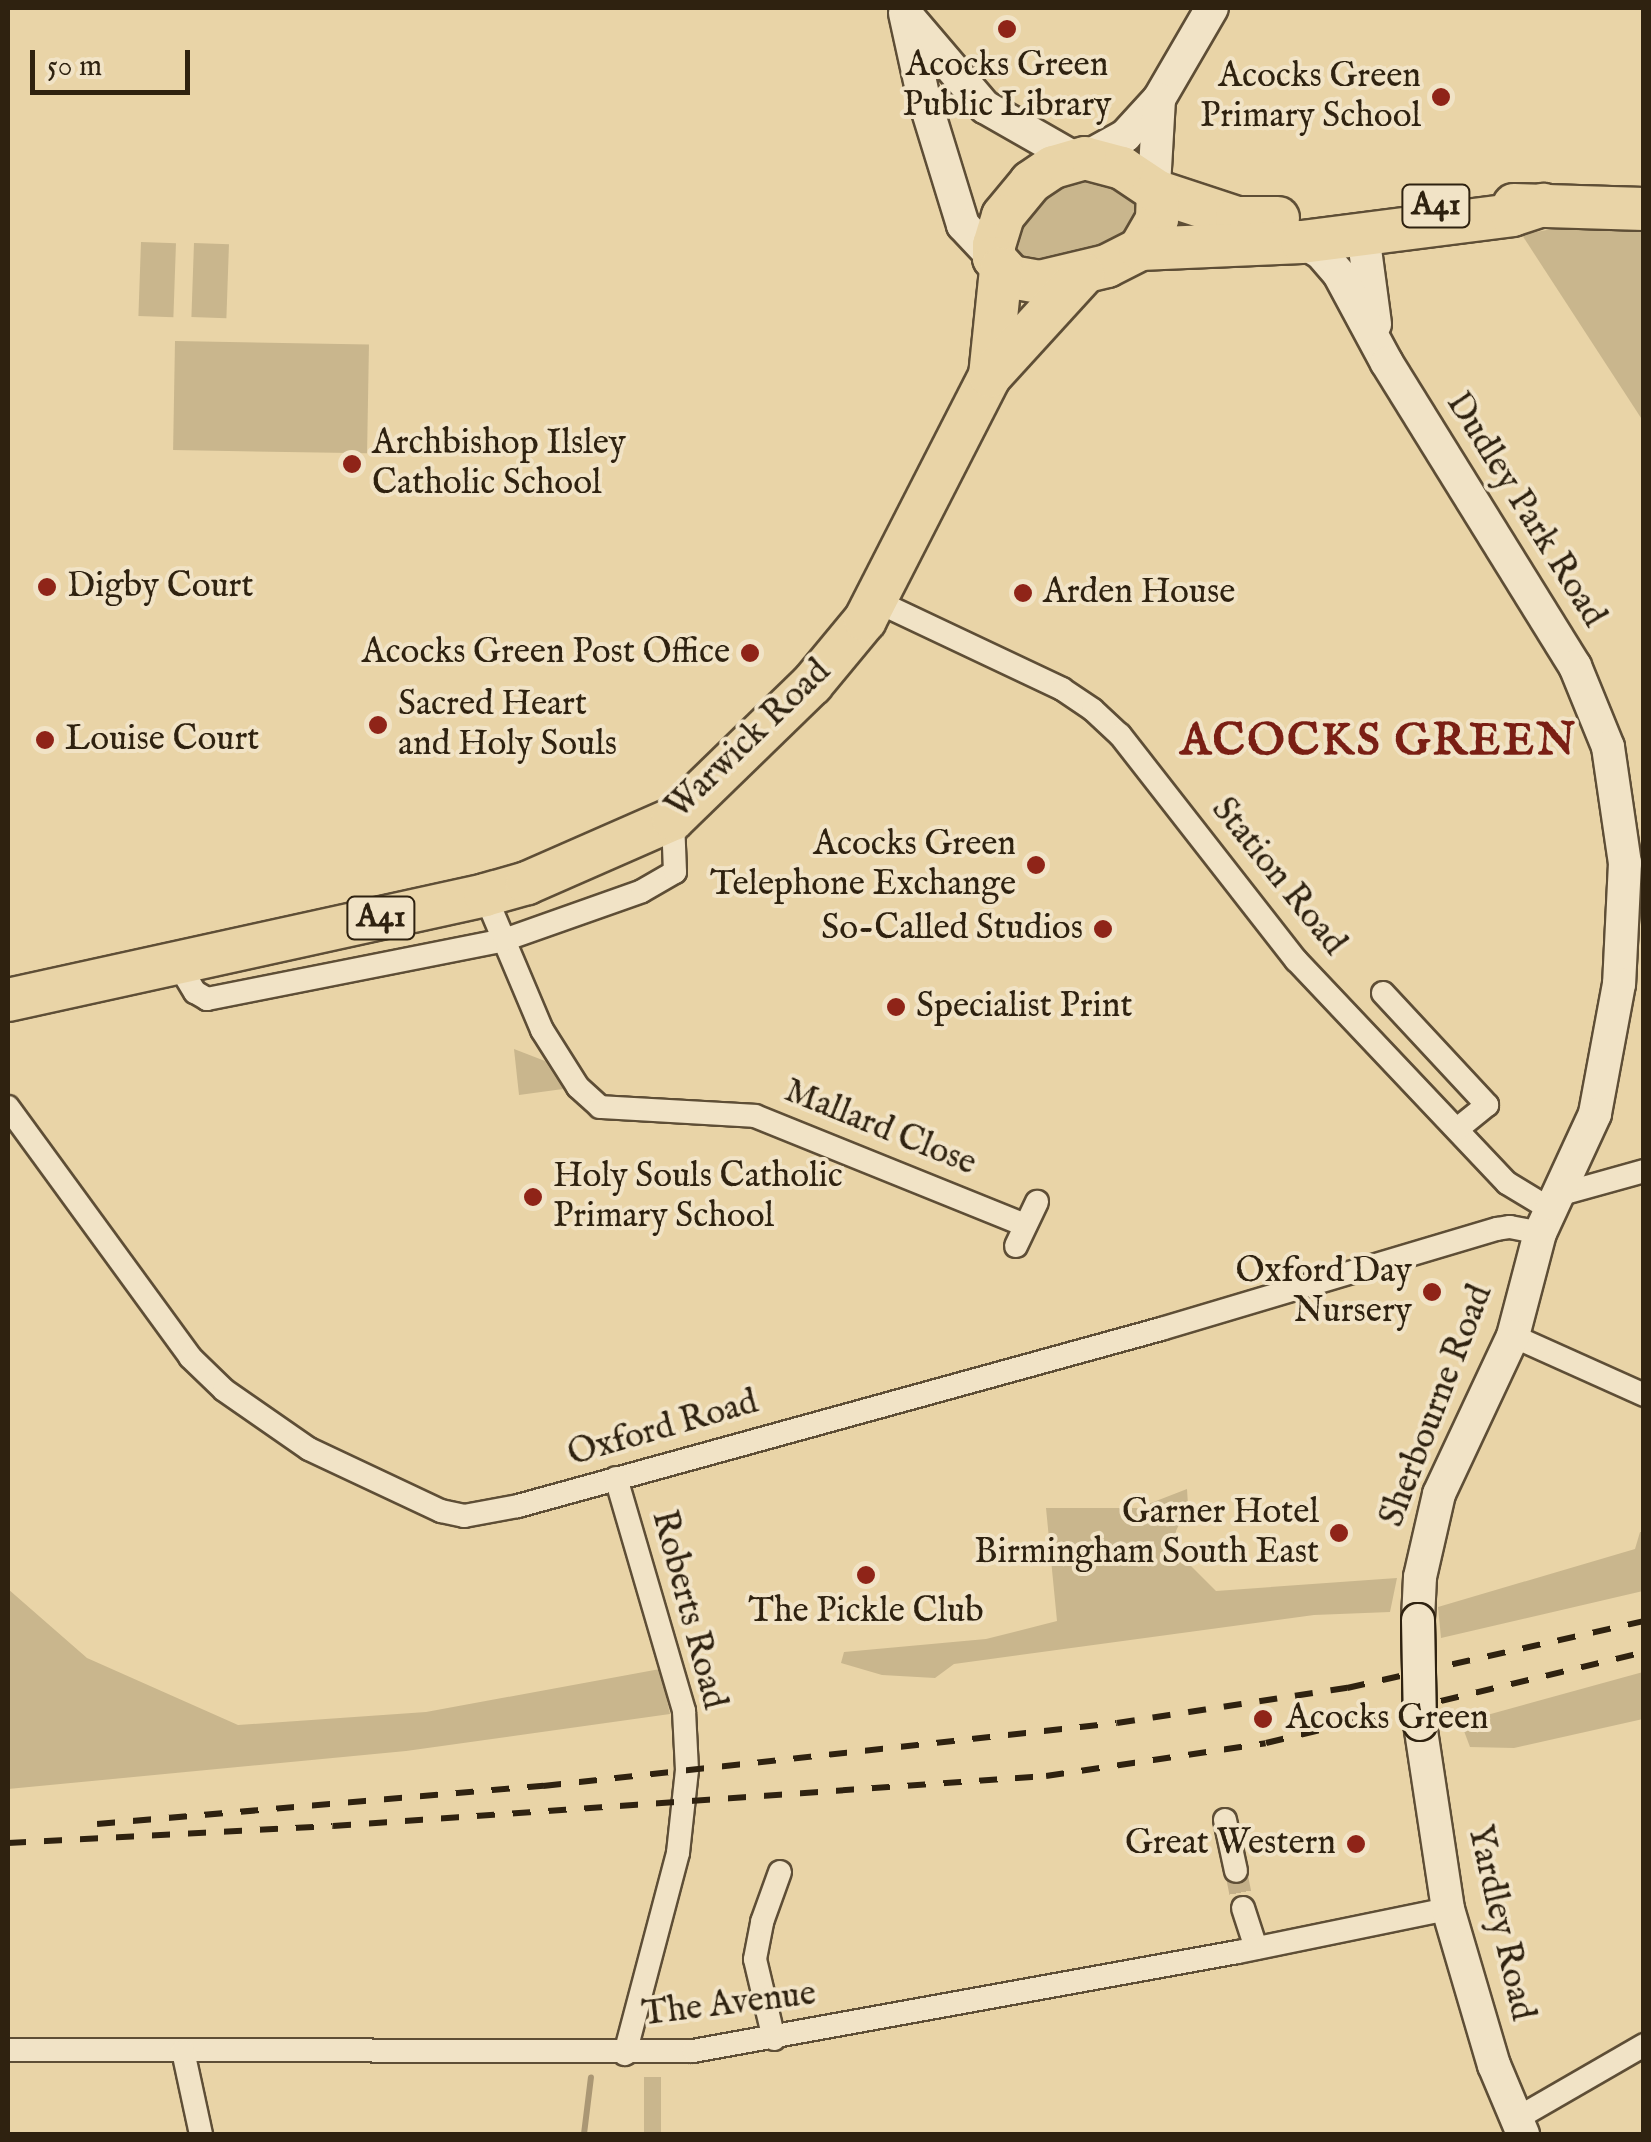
<!DOCTYPE html>
<style>
body{margin:0}
#map{position:relative;width:1651px;height:2142px;overflow:hidden;background:#e9d4a7;font-family:"IM FELL English",serif}
div>[style]{position:absolute}
[style*='--x']{left:calc(var(--x)*1px);top:calc(var(--y)*1px);width:calc(var(--w)*1px);rotate:calc(var(--a)*1deg)}
.green>*{inset:0;background:#c9b68d;transform-origin:0 0}
.stream>*{height:6px;margin:-3px;padding:0 3px;transform-origin:3px;border-radius:3px;background:#aa9774}
.street-tunnel>*{height:22px;margin-top:-11px;transform-origin:0;background:repeating-linear-gradient(90deg,#c4b089 0 22px,transparent 0 33px)}
.roads{filter:drop-shadow(2px 0 #5e4e36) drop-shadow(-2px 0 #5e4e36) drop-shadow(0 2px #5e4e36) drop-shadow(0 -2px #5e4e36)}
.street>*{height:22px;margin:-11px;padding:0 11px;transform-origin:11px;border-radius:11px;background:#f1e3c6}
.secondary>*{height:32px;margin:-16px;padding:0 16px;transform-origin:16px;border-radius:16px;background:#f1e3c6}
.highway>*{height:42px;margin:-21px;padding:0 21px;transform-origin:21px;border-radius:21px;background:#e9d4a7}
.rail>*{height:6px;margin-top:-3px;transform-origin:0;background:repeating-linear-gradient(90deg,#2f2210 0 18px,transparent 0 36px)}
.bridges{filter:drop-shadow(2px 0 #2f2210) drop-shadow(-2px 0 #2f2210) drop-shadow(0 2px #2f2210) drop-shadow(0 -2px #2f2210)}
.secondary-bridge>*{height:32px;margin:-16px;padding:0 16px;transform-origin:16px;border-radius:16px;background:#f1e3c6}
.dots>*{width:28px;height:28px;translate:-50% -50%;box-sizing:border-box;border:5px solid #f1e3c6;border-radius:50%}
span{translate:-50% -50%;white-space:nowrap;text-align:center;line-height:1.15;-webkit-text-stroke:8px #f1e3c6;paint-order:stroke}
.shield-label span{padding:2px 8px;background:#f1e3c6;border:2px solid;border-radius:8px;-webkit-text-stroke-width:0}
.shield-label{font-size:32px;color:#2f2210;font-weight:700}
.poi-label{font-size:35px;color:#2f2210}
.right{translate:-100% -50%;text-align:right}
.left{translate:0 -50%;text-align:left}
.street-label{font-size:35px;color:#2f2210}
.district-label{font-size:45px;color:#7a1f14;font-weight:700;letter-spacing:2.5px}
.frame{position:absolute;inset:0;border:10px solid #2f2210;pointer-events:none}
.scale{position:absolute;left:30px;top:50px;width:160px;height:45px;box-sizing:border-box;border:5px solid #2f2210;border-top:0;padding-left:12px;font-size:30px;line-height:35px;white-space:nowrap;color:#2f2210;-webkit-text-stroke:8px #f1e3c6;paint-order:stroke}
</style>
<div id="map">
<div class="green">
<div style="clip-path:polygon(1097px 178px,1115px 180px,1142px 208px,1130px 239px,1040px 269px,1011px 254px,1019px 223px,1062px 181px)"></div>
<div style="clip-path:polygon(1571px 225px,1643px 228px,1643px 421px,1522px 235px)"></div>
<div style="left:141px;top:242px;width:35px;height:74px;rotate:2deg"></div>
<div style="left:194px;top:243px;width:35px;height:74px;rotate:2deg"></div>
<div style="left:175px;top:341px;width:194px;height:109px;rotate:1deg"></div>
<div style="clip-path:polygon(514px 1049px,545px 1061px,563px 1089px,519px 1095px)"></div>
<div style="clip-path:polygon(1187px 1489px,1188px 1505px,1176px 1531px,1174px 1549px,1216px 1591px,1397px 1578px,1390px 1612px,1314px 1615px,954px 1664px,935px 1678px,882px 1675px,841px 1663px,844px 1652px,986px 1639px,1057px 1621px,1046px 1508px,1138px 1508px)"></div>
<div style="clip-path:polygon(1640px 1532px,1643px 1532px,1643px 1591px,1441px 1638px,1438px 1607px,1635px 1549px)"></div>
<div style="clip-path:polygon(8px 1589px,87px 1658px,238px 1725px,426px 1712px,660px 1669px,670px 1714px,406px 1751px,8px 1789px)"></div>
<div style="clip-path:polygon(1643px 1672px,1643px 1719px,1514px 1748px,1470px 1747px,1464px 1731px,1469px 1720px)"></div>
<div style="left:661px;top:2077px;width:57px;height:17px;rotate:90deg"></div>
</div>
<div class="stream">
<div style="--x:584;--y:2134;--w:57;--a:-83"></div>
</div>
<div class="street-tunnel">
<div style="--x:1236;--y:1871;--w:38;--a:79"></div>
</div>
<div class="roads">
<div class="street">
<div style="--x:876;--y:601;--w:206;--a:25.3"></div>
<div style="--x:1062;--y:689;--w:37;--a:34"></div>
<div style="--x:1093;--y:710;--w:37;--a:43"></div>
<div style="--x:1120;--y:735;--w:286;--a:52"></div>
<div style="--x:1296;--y:960;--w:307;--a:46.6"></div>
<div style="--x:1507;--y:1183;--w:50;--a:31.2"></div>
<div style="--x:485;--y:895;--w:147;--a:67.1"></div>
<div style="--x:542;--y:1030;--w:67;--a:57.7"></div>
<div style="--x:578;--y:1087;--w:30;--a:42"></div>
<div style="--x:600;--y:1107;--w:155;--a:3.3"></div>
<div style="--x:755;--y:1116;--w:291;--a:22"></div>
<div style="--x:178;--y:964;--w:33;--a:59"></div>
<div style="--x:195;--y:992;--w:14;--a:30"></div>
<div style="--x:207;--y:999;--w:303;--a:-11.2"></div>
<div style="--x:504;--y:940;--w:146;--a:-19.5"></div>
<div style="--x:642;--y:891;--w:38;--a:-30"></div>
<div style="--x:675;--y:872;--w:53;--a:-92.2"></div>
<div style="--x:1383;--y:993;--w:153;--a:47.1"></div>
<div style="--x:1487;--y:1105;--w:38;--a:141"></div>
<div style="--x:8;--y:1107;--w:309;--a:53.9"></div>
<div style="--x:190;--y:1357;--w:47;--a:44.1"></div>
<div style="--x:224;--y:1390;--w:103;--a:34.8"></div>
<div style="--x:309;--y:1449;--w:146;--a:25.2"></div>
<div style="--x:441;--y:1511;--w:24;--a:12"></div>
<div style="--x:464;--y:1516;--w:55;--a:-10.5"></div>
<div style="--x:518;--y:1506;--w:667;--a:-15.39"></div>
<div style="--x:1161;--y:1329;--w:351;--a:-16.6"></div>
<div style="--x:1497;--y:1229;--w:13;--a:-9"></div>
<div style="--x:1510;--y:1227;--w:31;--a:11"></div>
<div style="--x:1558;--y:1195;--w:89;--a:-15.6"></div>
<div style="--x:1016;--y:1246;--w:49;--a:-64.5"></div>
<div style="--x:1513;--y:1336;--w:144;--a:24.2"></div>
<div style="--x:616;--y:1478;--w:243;--a:73.7"></div>
<div style="--x:684;--y:1711;--w:59;--a:87.1"></div>
<div style="--x:687;--y:1770;--w:83;--a:96.2"></div>
<div style="--x:678;--y:1853;--w:208;--a:104.8"></div>
<div style="--x:1225;--y:1820;--w:52;--a:77.8"></div>
<div style="--x:1243;--y:1908;--w:42;--a:72"></div>
<div style="--x:774;--y:2039;--w:82;--a:-103.4"></div>
<div style="--x:755;--y:1959;--w:38;--a:-79"></div>
<div style="--x:762;--y:1922;--w:53;--a:-70.2"></div>
<div style="--x:8;--y:2050;--w:685;--a:0.08"></div>
<div style="--x:693;--y:2051;--w:554;--a:-10.3"></div>
<div style="--x:1238;--y:1952;--w:214;--a:-11.6"></div>
<div style="--x:183;--y:2051;--w:85;--a:77.8"></div>
<div style="--x:1516;--y:2119;--w:148;--a:-30"></div>
</div>
<div class="secondary">
<div style="--x:905;--y:13;--w:84;--a:77.6"></div>
<div style="--x:923;--y:95;--w:136;--a:72.9"></div>
<div style="--x:963;--y:225;--w:45;--a:46.8"></div>
<div style="--x:910;--y:19;--w:116;--a:49.6"></div>
<div style="--x:985;--y:107;--w:105;--a:29.7"></div>
<div style="--x:1085;--y:158;--w:46;--a:-28.8"></div>
<div style="--x:1125;--y:136;--w:50;--a:-47.4"></div>
<div style="--x:1159;--y:99;--w:105;--a:-59.8"></div>
<div style="--x:1154;--y:186;--w:87;--a:-86.7"></div>
<div style="--x:1363;--y:234;--w:91;--a:82.4"></div>
<div style="--x:1302;--y:242;--w:22;--a:30"></div>
<div style="--x:1321;--y:253;--w:28;--a:49"></div>
<div style="--x:1339;--y:274;--w:101;--a:61.7"></div>
<div style="--x:1387;--y:363;--w:357;--a:58.2"></div>
<div style="--x:1575;--y:666;--w:87;--a:67.8"></div>
<div style="--x:1608;--y:747;--w:117;--a:81.7"></div>
<div style="--x:1625;--y:863;--w:121;--a:92.8"></div>
<div style="--x:1619;--y:984;--w:132;--a:100.5"></div>
<div style="--x:1595;--y:1114;--w:131;--a:114.8"></div>
<div style="--x:1540;--y:1233;--w:106;--a:104.7"></div>
<div style="--x:1513;--y:1336;--w:174;--a:115.1"></div>
<div style="--x:1439;--y:1494;--w:85;--a:102.9"></div>
<div style="--x:1420;--y:1577;--w:43;--a:92.7"></div>
<div style="--x:1420;--y:1724;--w:187;--a:81.4"></div>
<div style="--x:1448;--y:1909;--w:163;--a:73.6"></div>
<div style="--x:1494;--y:2065;--w:75;--a:67.2"></div>
</div>
<div class="highway">
<div style="--x:1158;--y:192;--w:83;--a:18.2"></div>
<div style="--x:1237;--y:218;--w:41;--a:0"></div>
<div style="--x:1514;--y:205;--w:130;--a:1.8"></div>
<div style="--x:1140;--y:249;--w:34;--a:-60"></div>
<div style="--x:1157;--y:219;--w:27;--a:-88"></div>
<div style="--x:1158;--y:192;--w:43;--a:-146.3"></div>
<div style="--x:1122;--y:168;--w:38;--a:-165"></div>
<div style="--x:1085;--y:158;--w:33;--a:164"></div>
<div style="--x:1053;--y:167;--w:27;--a:146"></div>
<div style="--x:1031;--y:182;--w:44;--a:129.5"></div>
<div style="--x:1003;--y:216;--w:30;--a:107"></div>
<div style="--x:994;--y:245;--w:13;--a:90"></div>
<div style="--x:994;--y:258;--w:25;--a:48"></div>
<div style="--x:1011;--y:277;--w:29;--a:10"></div>
<div style="--x:1040;--y:282;--w:69;--a:-13.4"></div>
<div style="--x:1107;--y:266;--w:37;--a:-27"></div>
<div style="--x:1140;--y:249;--w:162;--a:-2.5"></div>
<div style="--x:1302;--y:242;--w:212;--a:-7.3"></div>
<div style="--x:1512;--y:215;--w:33;--a:-18"></div>
<div style="--x:990;--y:376;--w:108;--a:-84.1"></div>
<div style="--x:8;--y:1000;--w:488;--a:-12.4"></div>
<div style="--x:485;--y:895;--w:44;--a:-15.9"></div>
<div style="--x:527;--y:883;--w:159;--a:-23.7"></div>
<div style="--x:673;--y:819;--w:194;--a:-44.2"></div>
<div style="--x:812;--y:684;--w:83;--a:-50.4"></div>
<div style="--x:865;--y:620;--w:274;--a:-62.9"></div>
<div style="--x:990;--y:376;--w:138;--a:-47.6"></div>
</div>
</div>
<div class="rail">
<div style="--x:97;--y:1824;--w:448;--a:-4.9"></div>
<div style="--x:543;--y:1786;--w:577;--a:-6.26"></div>
<div style="--x:1117;--y:1723;--w:233;--a:-8.7"></div>
<div style="--x:1347;--y:1688;--w:304;--a:-12.7"></div>
<div style="--x:8;--y:1843;--w:325;--a:-3"></div>
<div style="--x:333;--y:1826;--w:715;--a:-4.01"></div>
<div style="--x:1046;--y:1776;--w:222;--a:-8.5"></div>
<div style="--x:1266;--y:1743;--w:389;--a:-13.5"></div>
</div>
<div class="bridges">
<div class="secondary-bridge">
<div style="--x:1418;--y:1620;--w:104;--a:88.9"></div>
</div>
</div>
<div class="dots">
<div style="left:1007px;top:29px;background:#8f2418"></div>
<div style="left:1441px;top:97px;background:#8f2418"></div>
<div style="left:352px;top:464px;background:#8f2418"></div>
<div style="left:47px;top:587px;background:#8f2418"></div>
<div style="left:1023px;top:593px;background:#8f2418"></div>
<div style="left:750px;top:653px;background:#8f2418"></div>
<div style="left:378px;top:725px;background:#8f2418"></div>
<div style="left:45px;top:740px;background:#8f2418"></div>
<div style="left:1036px;top:865px;background:#8f2418"></div>
<div style="left:1103px;top:929px;background:#8f2418"></div>
<div style="left:896px;top:1007px;background:#8f2418"></div>
<div style="left:533px;top:1197px;background:#8f2418"></div>
<div style="left:1432px;top:1292px;background:#8f2418"></div>
<div style="left:1339px;top:1533px;background:#8f2418"></div>
<div style="left:866px;top:1575px;background:#8f2418"></div>
<div style="left:1263px;top:1719px;background:#8f2418"></div>
<div style="left:1356px;top:1844px;background:#8f2418"></div>
</div>
<div class="shield-label">
<span style="left:1436px;top:206px">A41</span>
<span style="left:381px;top:918px">A41</span>
</div>
<div class="poi-label">
<span style="left:1007px;top:86px">Acocks Green<br>Public Library</span>
<span class="right" style="left:1421px;top:97px">Acocks Green<br>Primary School</span>
<span class="left" style="left:372px;top:464px">Archbishop Ilsley<br>Catholic School</span>
<span class="left" style="left:67px;top:587px">Digby Court</span>
<span class="left" style="left:1043px;top:593px">Arden House</span>
<span class="right" style="left:730px;top:653px">Acocks Green Post Office</span>
<span class="left" style="left:398px;top:725px">Sacred Heart<br>and Holy Souls</span>
<span class="left" style="left:65px;top:740px">Louise Court</span>
<span class="right" style="left:1016px;top:865px">Acocks Green<br>Telephone Exchange</span>
<span class="right" style="left:1083px;top:929px">So-Called Studios</span>
<span class="left" style="left:916px;top:1007px">Specialist Print</span>
<span class="left" style="left:553px;top:1197px">Holy Souls Catholic<br>Primary School</span>
<span class="right" style="left:1412px;top:1292px">Oxford Day<br>Nursery</span>
<span class="right" style="left:1319px;top:1533px">Garner Hotel<br>Birmingham South East</span>
<span style="left:866px;top:1612px">The Pickle Club</span>
<span class="left" style="left:1286px;top:1719px">Acocks Green</span>
<span class="right" style="left:1336px;top:1844px">Great Western</span>
</div>
<div class="street-label">
<span style="left:1525px;top:510px;rotate:58deg">Dudley Park Road</span>
<span style="left:749px;top:740px;rotate:-44deg">Warwick Road</span>
<span style="left:1278px;top:877px;rotate:51deg">Station Road</span>
<span style="left:880px;top:1128px;rotate:22deg">Mallard Close</span>
<span style="left:1437px;top:1406px;rotate:-69deg">Sherbourne Road</span>
<span style="left:663px;top:1429px;rotate:-16deg">Oxford Road</span>
<span style="left:688px;top:1610px;rotate:75deg">Roberts Road</span>
<span style="left:1500px;top:1923px;rotate:77deg">Yardley Road</span>
<span style="left:729px;top:2005px;rotate:-7deg">The Avenue</span>
</div>
<div class="district-label">
<span style="left:1379px;top:742px">ACOCKS GREEN</span>
</div>
<div class="frame"></div>
<div class="scale">50 m</div>
</div>
